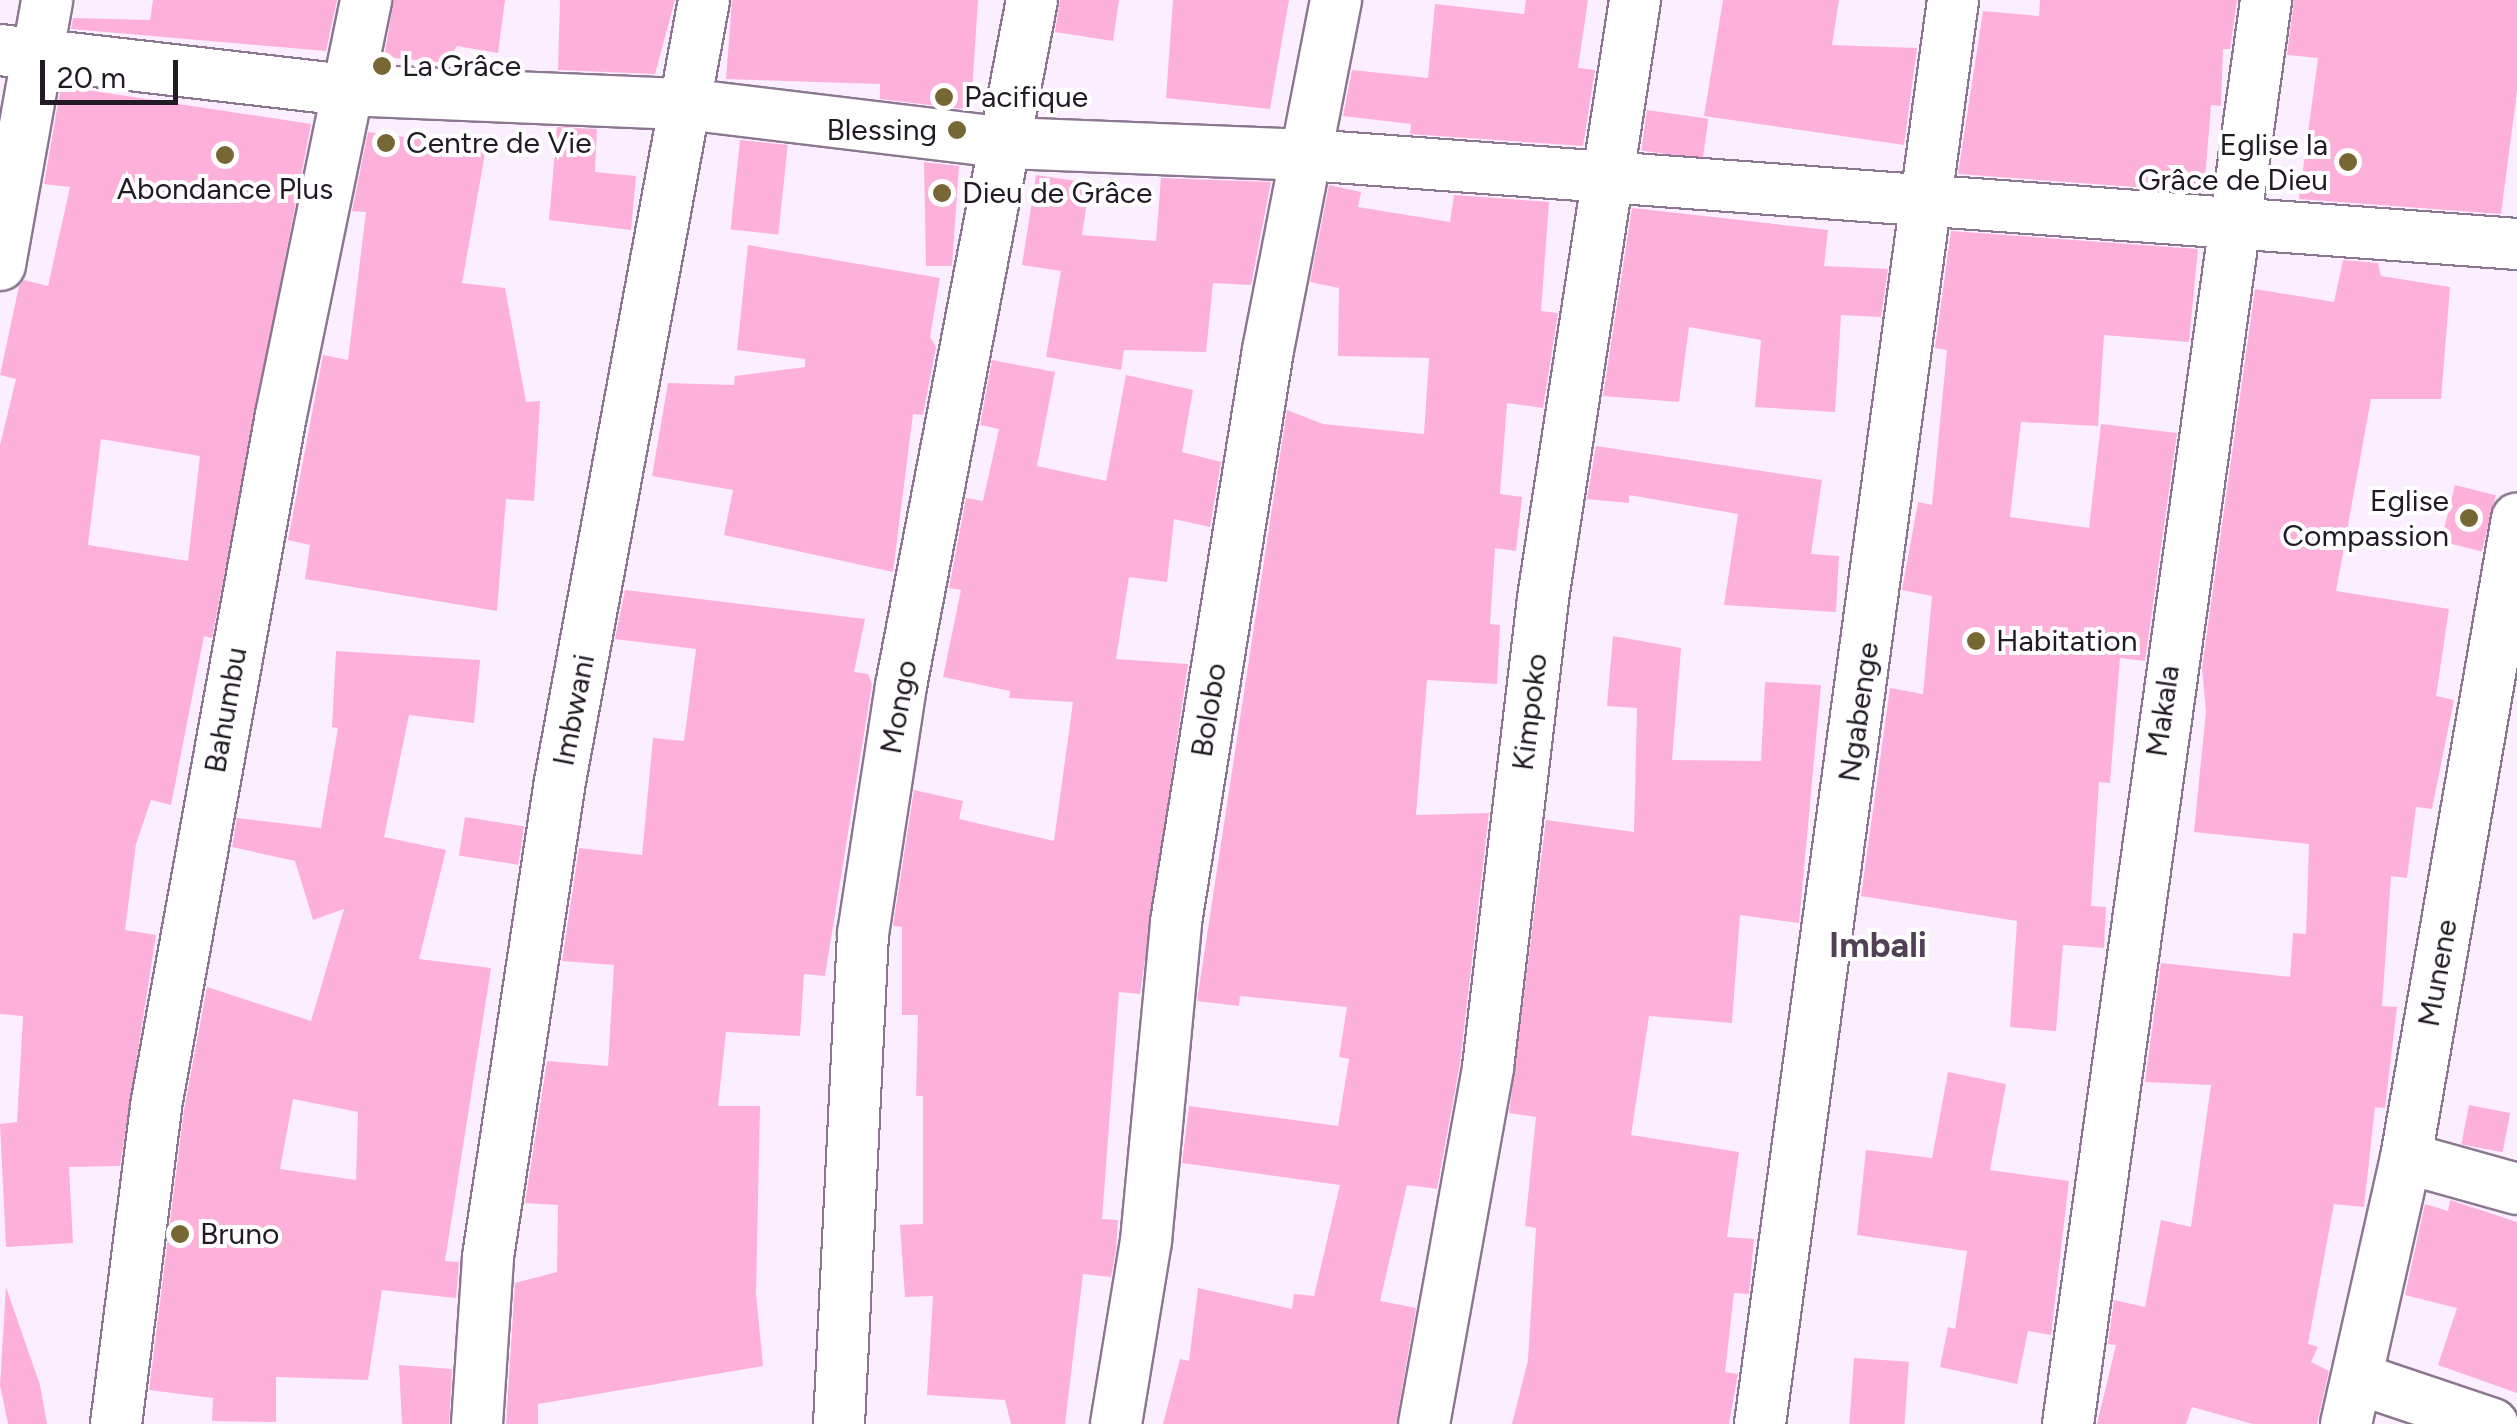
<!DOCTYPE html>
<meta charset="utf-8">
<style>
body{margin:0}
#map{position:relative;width:2517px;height:1424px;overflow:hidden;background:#fbeeff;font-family:Figtree,sans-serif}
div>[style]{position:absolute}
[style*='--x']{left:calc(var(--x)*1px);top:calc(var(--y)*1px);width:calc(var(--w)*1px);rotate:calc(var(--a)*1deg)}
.building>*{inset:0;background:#fdb1da;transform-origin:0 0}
.roads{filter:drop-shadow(2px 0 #8c7791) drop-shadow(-2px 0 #8c7791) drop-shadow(0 2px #8c7791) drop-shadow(0 -2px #8c7791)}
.minor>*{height:50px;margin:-25px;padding:0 25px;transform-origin:25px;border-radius:25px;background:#fff}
.dots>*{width:28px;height:28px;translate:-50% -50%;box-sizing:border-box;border:5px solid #fff;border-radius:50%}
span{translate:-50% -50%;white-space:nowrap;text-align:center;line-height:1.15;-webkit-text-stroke:8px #fff;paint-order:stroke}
.poi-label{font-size:30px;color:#221a24}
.left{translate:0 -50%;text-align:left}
.right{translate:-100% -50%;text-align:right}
.street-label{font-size:30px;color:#221a24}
.quarter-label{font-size:35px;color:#524057;font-weight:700}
.scale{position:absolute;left:40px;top:60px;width:138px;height:45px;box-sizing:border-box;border:5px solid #221a24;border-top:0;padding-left:12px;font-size:30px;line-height:35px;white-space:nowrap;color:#221a24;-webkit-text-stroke:8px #fff;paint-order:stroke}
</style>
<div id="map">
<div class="building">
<div style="clip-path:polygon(153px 0,337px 0,326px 51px,71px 29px,73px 18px,150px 20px)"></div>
<div style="clip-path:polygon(394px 0,505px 0,498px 53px,457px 46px,446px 63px,384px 57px)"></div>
<div style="clip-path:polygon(560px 0,675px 0,655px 74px,558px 70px)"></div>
<div style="clip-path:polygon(732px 0,978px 0,971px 110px,880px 99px,880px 84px,726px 79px)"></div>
<div style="clip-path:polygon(1060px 0,1119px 0,1113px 41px,1055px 32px)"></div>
<div style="clip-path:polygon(1173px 0,1289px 0,1270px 109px,1166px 98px)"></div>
<div style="clip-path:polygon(1526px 0,1588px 0,1578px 68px,1595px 70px,1583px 146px,1410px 134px,1411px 124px,1343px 116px,1352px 70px,1428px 78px,1435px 4px,1524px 14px)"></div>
<div style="clip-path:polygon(1723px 0,1839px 0,1832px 45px,1917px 48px,1904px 145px,1704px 116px)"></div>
<div style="clip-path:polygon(2040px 0,2237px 0,2230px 49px,2223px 49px,2221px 106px,2211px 105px,2204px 192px,1958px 174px,1983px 11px,2039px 16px)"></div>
<div style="clip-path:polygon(2294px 0,2517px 0,2517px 91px,2501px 214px,2299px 199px,2318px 58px,2287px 55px)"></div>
<div style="clip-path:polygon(evenodd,61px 86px,311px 124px,212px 638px,204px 636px,171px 805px,151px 800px,136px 844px,125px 930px,156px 935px,120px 1166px,69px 1167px,73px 1243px,6px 1247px,0 1124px,17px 1122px,23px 1016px,0 1014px,0 445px,16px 379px,0 375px,19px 286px,24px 280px,48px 286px,70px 187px,44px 184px,61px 86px,101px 439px,200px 456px,188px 561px,88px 545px,101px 439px)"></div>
<div style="left:1647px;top:110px;width:62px;height:41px;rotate:8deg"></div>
<div style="clip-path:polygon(557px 127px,597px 129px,595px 172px,636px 176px,631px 230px,549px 220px)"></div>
<div style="clip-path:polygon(368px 132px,486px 148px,462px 283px,505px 288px,526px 402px,540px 401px,534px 501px,506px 499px,497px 611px,305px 579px,310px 545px,288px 540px,323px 355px,348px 360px,366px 212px,352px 211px)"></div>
<div style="left:740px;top:140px;width:48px;height:90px;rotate:6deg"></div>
<div style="clip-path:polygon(924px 162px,959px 166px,952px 266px,926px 266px)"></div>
<div style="clip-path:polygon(1036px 175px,1090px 183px,1082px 235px,1156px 241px,1161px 178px,1271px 182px,1251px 285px,1213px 283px,1206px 352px,1124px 350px,1121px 370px,1046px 357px,1061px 271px,1022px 265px)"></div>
<div style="clip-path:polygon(1329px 185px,1361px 192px,1358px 207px,1450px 222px,1454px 195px,1549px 202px,1541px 311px,1558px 313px,1543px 408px,1507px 403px,1500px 494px,1522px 497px,1516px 551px,1495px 548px,1490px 624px,1500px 625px,1497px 684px,1427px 680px,1416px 815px,1489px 813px,1460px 1063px,1437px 1189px,1407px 1185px,1380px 1301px,1416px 1308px,1396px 1424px,1163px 1424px,1180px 1359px,1189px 1361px,1198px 1288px,1292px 1309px,1294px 1294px,1314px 1296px,1340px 1185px,1182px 1163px,1189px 1106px,1338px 1126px,1349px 1059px,1339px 1057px,1347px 1007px,1240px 996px,1239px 1006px,1197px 1001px,1287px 410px,1323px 424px,1424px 434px,1429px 358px,1338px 356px,1339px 288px,1310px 282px)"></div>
<div style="clip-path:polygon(1632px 208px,1828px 230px,1824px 266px,1888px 269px,1881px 317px,1841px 315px,1835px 412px,1755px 407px,1761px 340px,1689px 327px,1679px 402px,1603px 396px)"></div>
<div style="clip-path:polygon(1951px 231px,2198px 249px,2189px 342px,2104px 335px,2098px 426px,2021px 422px,2010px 517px,2089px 528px,2101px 424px,2177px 433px,2145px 661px,2120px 658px,2110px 783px,2099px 782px,2091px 906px,2106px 907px,2104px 948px,2063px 945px,2056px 1031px,2010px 1027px,2017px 921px,1861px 896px,1890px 688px,1923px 694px,1932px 596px,1902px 590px,1918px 502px,1932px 505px,1947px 350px,1935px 348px)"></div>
<div style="clip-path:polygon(748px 245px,940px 278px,930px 337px,936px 347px,923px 415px,913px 414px,893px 572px,724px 535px,733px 490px,652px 476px,668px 383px,734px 385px,735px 376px,805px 367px,805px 359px,737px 350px)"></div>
<div style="clip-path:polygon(2343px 260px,2378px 263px,2381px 276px,2450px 287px,2441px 399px,2371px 399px,2336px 591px,2449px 609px,2436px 696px,2454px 700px,2432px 809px,2416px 807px,2407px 878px,2391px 876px,2382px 1006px,2397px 1007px,2385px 1108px,2375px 1107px,2364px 1207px,2334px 1204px,2308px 1344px,2318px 1347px,2311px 1362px,2329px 1371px,2317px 1424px,2253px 1424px,2192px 1407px,2186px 1424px,2097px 1424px,2116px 1345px,2108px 1344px,2114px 1300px,2145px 1307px,2161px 1220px,2191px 1227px,2211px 1085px,2145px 1082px,2161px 963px,2290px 977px,2293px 933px,2306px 934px,2309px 844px,2194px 832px,2206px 711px,2202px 668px,2255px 289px,2334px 302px)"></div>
<div style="clip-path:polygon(992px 360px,1055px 372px,1037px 466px,1106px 481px,1126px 375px,1193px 390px,1182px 452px,1221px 462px,1210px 527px,1174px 519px,1167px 582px,1129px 577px,1116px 659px,1188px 664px,1140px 994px,1119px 992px,1102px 1219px,1118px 1220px,1116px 1249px,1111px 1277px,1083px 1274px,1065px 1424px,1011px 1424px,1005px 1400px,927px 1395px,933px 1296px,905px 1297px,900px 1225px,923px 1224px,923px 1096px,916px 1096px,918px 1015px,902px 1015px,902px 927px,893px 926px,914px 790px,963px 801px,959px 819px,1054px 841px,1073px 702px,1009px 698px,1010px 691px,943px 677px,961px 590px,949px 588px,966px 498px,983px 501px,999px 429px,980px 425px)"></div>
<div style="clip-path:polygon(1596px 446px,1822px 480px,1811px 554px,1839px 556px,1836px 612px,1724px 605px,1738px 514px,1629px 495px,1629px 503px,1587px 499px)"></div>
<div style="left:2455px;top:485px;width:42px;height:58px;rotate:14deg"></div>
<div style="clip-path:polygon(625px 590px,865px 619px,854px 672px,868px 674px,872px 684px,825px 976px,804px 974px,800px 1036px,726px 1032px,718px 1106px,760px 1106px,756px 1293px,763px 1366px,538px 1404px,538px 1424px,506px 1424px,515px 1283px,557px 1272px,558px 1205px,525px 1203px,547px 1061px,608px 1066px,614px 965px,562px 961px,579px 848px,642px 855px,653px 738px,684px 741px,696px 649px,615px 639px)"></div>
<div style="clip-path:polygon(1613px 636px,1681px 648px,1672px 760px,1761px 761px,1765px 682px,1821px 685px,1799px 923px,1740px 915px,1732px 1023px,1649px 1016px,1631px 1135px,1739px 1152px,1727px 1237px,1754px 1239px,1749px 1294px,1734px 1293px,1725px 1372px,1738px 1374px,1729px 1424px,1512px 1424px,1528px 1360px,1536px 1228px,1525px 1226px,1536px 1117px,1509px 1113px,1546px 820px,1634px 832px,1637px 708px,1607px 706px)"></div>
<div style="clip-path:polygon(evenodd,336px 651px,480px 660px,474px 723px,409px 715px,384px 837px,446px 850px,419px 959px,491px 968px,445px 1261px,459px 1262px,456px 1298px,382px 1290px,368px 1380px,276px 1377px,276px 1422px,212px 1421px,213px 1398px,149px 1390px,184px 1110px,207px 987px,311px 1021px,344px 909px,313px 920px,295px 861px,232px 847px,237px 818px,321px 828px,338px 728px,332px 727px,336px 651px,293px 1099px,358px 1112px,356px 1180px,280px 1169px,293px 1099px)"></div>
<div style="left:465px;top:817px;width:60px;height:39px;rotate:9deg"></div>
<div style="clip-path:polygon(1948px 1072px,2006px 1084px,1990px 1170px,2069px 1181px,2051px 1335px,2028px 1331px,2017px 1384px,1940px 1367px,1948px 1327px,1955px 1329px,1967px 1251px,1857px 1235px,1866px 1150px,1932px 1158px)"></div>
<div style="left:2469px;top:1105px;width:42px;height:40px;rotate:11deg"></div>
<div style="clip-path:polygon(2450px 1200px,2517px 1222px,2517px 1393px,2438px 1365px,2457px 1308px,2405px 1295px,2425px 1204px,2448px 1211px)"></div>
<div style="clip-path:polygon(6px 1287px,40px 1385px,47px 1424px,8px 1424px,0 1385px)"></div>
<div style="left:1854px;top:1358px;width:55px;height:66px;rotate:4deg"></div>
<div style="clip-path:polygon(399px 1365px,452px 1369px,449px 1424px,402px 1424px)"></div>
</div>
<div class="roads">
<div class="minor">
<div style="--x:0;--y:50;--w:349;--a:6.6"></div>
<div style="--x:347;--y:90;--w:338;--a:2.4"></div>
<div style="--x:685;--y:104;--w:325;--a:6.9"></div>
<div style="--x:1008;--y:143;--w:300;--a:2.3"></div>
<div style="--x:1308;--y:155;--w:1212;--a:4.21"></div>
<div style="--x:0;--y:265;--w:269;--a:-79.9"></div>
<div style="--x:2406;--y:1158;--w:115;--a:15.6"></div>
<div style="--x:2359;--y:1379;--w:141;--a:18.6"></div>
<div style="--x:116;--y:1424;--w:321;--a:-82.8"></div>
<div style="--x:156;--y:1106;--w:702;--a:-79.75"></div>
<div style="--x:281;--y:415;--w:424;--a:-78.4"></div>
<div style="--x:477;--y:1424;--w:167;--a:-86.2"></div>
<div style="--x:488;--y:1257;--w:481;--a:-81.4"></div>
<div style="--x:560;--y:781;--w:794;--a:-79.55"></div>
<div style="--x:839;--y:1424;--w:491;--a:-87.2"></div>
<div style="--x:863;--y:934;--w:251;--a:-81.3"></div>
<div style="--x:901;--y:686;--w:698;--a:-79.19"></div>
<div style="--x:1116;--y:1424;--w:185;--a:-80.7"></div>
<div style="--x:1146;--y:1241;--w:320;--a:-84.6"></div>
<div style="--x:1176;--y:922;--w:579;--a:-80.86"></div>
<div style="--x:1268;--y:350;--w:357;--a:-79"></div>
<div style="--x:1424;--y:1424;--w:363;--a:-79.8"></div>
<div style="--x:1488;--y:1067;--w:472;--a:-83.3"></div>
<div style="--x:1543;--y:598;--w:605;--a:-81.25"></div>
<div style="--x:1760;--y:1424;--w:1437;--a:-82.28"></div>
<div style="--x:2068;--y:1424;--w:1438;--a:-82.08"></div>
<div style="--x:2346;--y:1424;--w:273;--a:-77.3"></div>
<div style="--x:2406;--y:1158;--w:649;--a:-80.15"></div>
</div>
</div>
<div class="dots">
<div style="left:382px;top:66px;background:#776735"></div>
<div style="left:944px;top:97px;background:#776735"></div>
<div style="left:957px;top:130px;background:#776735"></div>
<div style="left:386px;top:143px;background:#776735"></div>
<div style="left:225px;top:155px;background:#776735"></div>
<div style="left:2348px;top:162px;background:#776735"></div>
<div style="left:942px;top:193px;background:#776735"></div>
<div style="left:2469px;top:518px;background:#776735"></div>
<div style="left:1976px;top:641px;background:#776735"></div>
<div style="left:180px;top:1234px;background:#776735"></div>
</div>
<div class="poi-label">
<span class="left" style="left:402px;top:66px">La Grâce</span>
<span class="left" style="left:964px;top:97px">Pacifique</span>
<span class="right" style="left:937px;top:130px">Blessing</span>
<span class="left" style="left:406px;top:143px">Centre de Vie</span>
<span class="right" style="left:2328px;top:162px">Eglise la<br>Grâce de Dieu</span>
<span style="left:225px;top:189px">Abondance Plus</span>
<span class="left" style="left:962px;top:193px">Dieu de Grâce</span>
<span class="right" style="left:2449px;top:518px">Eglise<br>Compassion</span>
<span class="left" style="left:1996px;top:641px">Habitation</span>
<span class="left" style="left:200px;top:1234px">Bruno</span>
</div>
<div class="street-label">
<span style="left:899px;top:707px;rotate:-80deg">Mongo</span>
<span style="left:226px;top:710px;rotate:-80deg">Bahumbu</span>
<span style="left:574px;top:710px;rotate:-79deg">Imbwani</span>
<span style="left:1209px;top:710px;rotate:-81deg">Bolobo</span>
<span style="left:2163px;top:711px;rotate:-82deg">Makala</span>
<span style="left:1530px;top:712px;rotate:-83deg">Kimpoko</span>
<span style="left:1859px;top:712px;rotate:-82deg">Ngabenge</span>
<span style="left:2438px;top:973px;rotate:-80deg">Munene</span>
</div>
<div class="quarter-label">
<span style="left:1878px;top:945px">Imbali</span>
</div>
<div class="scale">20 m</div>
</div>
